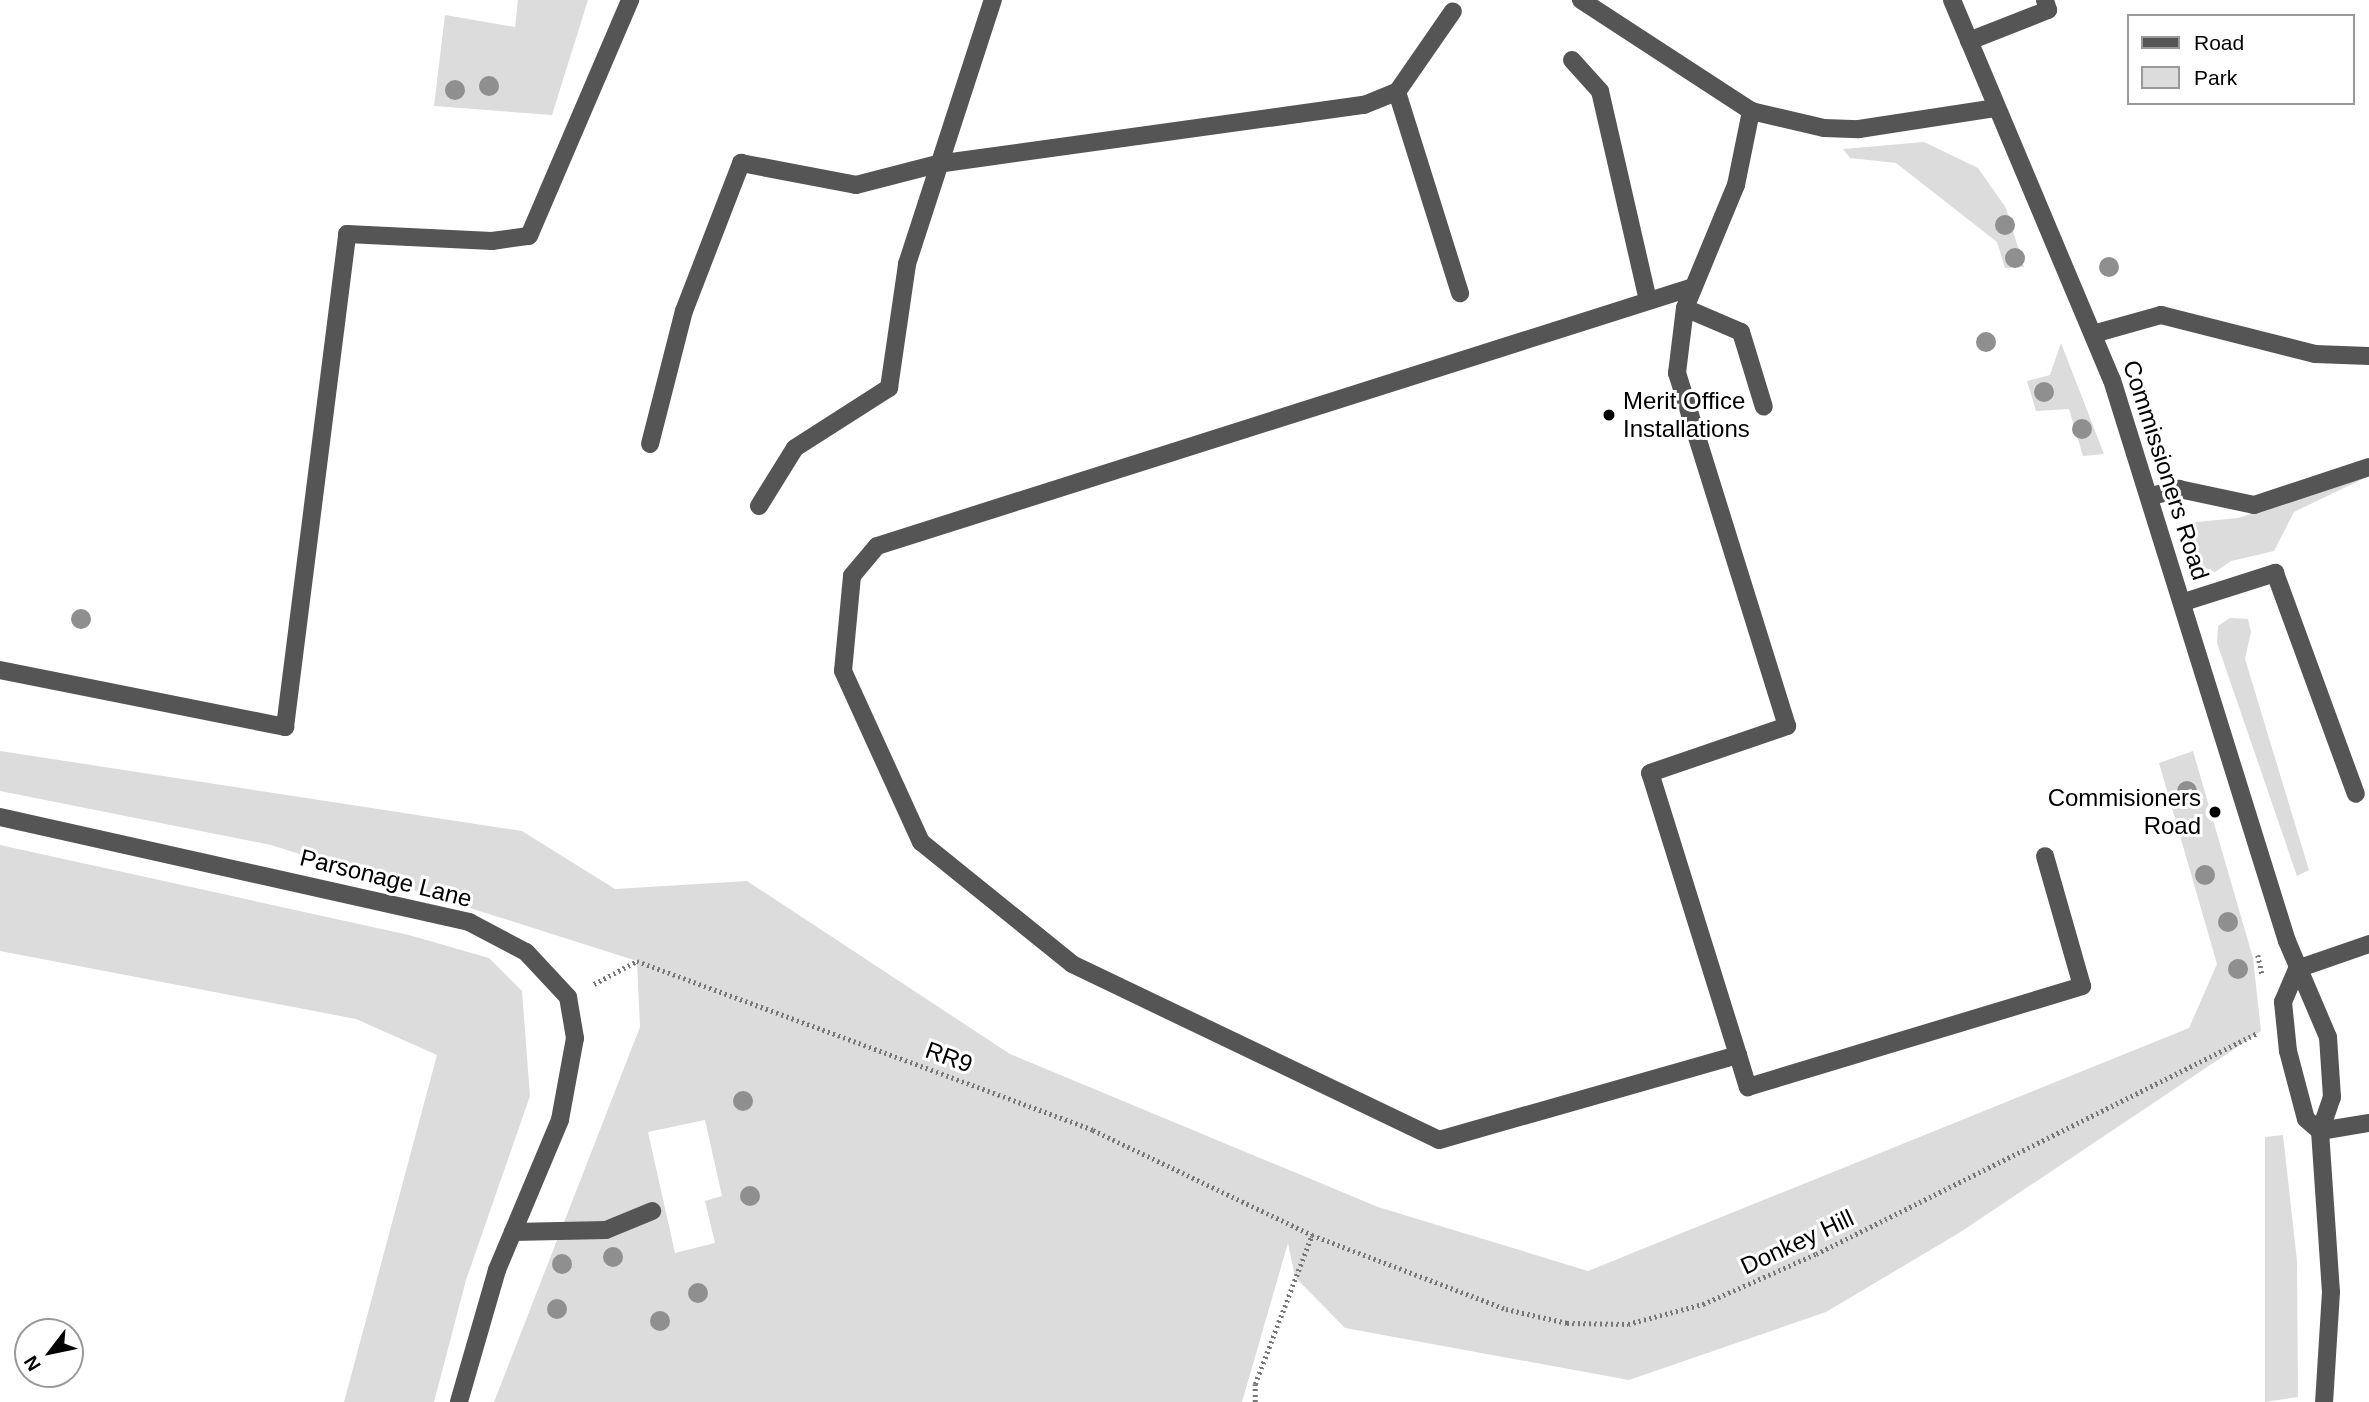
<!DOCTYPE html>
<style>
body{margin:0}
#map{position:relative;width:2369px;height:1402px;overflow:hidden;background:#fff;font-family:Helvetica,sans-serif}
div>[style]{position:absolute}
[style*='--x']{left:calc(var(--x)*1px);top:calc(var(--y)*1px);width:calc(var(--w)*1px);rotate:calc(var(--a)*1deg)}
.green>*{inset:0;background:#dcdcdc}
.path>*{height:4.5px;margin-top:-2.25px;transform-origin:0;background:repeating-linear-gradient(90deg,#777 0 2px,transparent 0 5.5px)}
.minor>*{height:18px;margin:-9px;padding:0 9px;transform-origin:9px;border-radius:9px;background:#555}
.trees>*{width:20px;height:20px;margin:-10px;border-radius:50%;background:#8f8f8f}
.dots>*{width:19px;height:19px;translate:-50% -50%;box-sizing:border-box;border:4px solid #fff;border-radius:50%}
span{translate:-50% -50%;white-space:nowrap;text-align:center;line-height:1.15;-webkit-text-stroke:6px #fff;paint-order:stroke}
.poi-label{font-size:24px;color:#000}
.left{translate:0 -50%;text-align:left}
.right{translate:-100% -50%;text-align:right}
.street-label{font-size:24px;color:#000}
.legend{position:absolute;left:2127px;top:14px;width:228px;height:91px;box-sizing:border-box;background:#fff;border:2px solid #999;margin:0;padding:9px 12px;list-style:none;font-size:21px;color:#000}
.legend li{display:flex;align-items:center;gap:14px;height:35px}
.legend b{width:35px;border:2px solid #999}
.north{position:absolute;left:14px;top:1318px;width:70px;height:70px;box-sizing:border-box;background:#fff;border:2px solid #999;border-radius:50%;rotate:238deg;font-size:19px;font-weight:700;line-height:28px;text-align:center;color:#000}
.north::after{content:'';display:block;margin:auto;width:24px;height:32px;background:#000;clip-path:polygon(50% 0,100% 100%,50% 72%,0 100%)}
</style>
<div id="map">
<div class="green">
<div style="clip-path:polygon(518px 0,588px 0,552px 115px,434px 106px,445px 15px,515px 27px)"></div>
<div style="clip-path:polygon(1924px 142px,1978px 168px,2006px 208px,2024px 267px,2005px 268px,1997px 242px,1896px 163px,1850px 158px,1843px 149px)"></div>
<div style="clip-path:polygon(2061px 343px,2104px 454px,2083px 456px,2069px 409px,2036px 411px,2027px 381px,2050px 375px)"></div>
<div style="clip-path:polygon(2369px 476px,2294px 512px,2274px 551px,2231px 561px,2215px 572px,2196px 564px,2186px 523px,2238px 518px)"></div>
<div style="clip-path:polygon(2230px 618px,2248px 619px,2251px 632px,2245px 659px,2309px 870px,2297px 876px,2217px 643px,2218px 626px)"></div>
<div style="clip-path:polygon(evenodd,0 751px,522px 831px,615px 889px,747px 881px,1010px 1054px,1378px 1207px,1588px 1271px,2189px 1028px,2217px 964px,2159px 763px,2193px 751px,2253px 958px,2261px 1031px,1959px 1233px,1826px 1312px,1629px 1380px,1345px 1328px,1295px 1277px,1288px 1243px,1242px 1402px,494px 1402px,640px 1027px,637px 961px,271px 845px,0 791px,0 751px,705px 1120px,722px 1196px,705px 1201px,715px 1243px,675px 1253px,648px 1132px,705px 1120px)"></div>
<div style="clip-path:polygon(0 845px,409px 935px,489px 958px,522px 991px,530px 1096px,466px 1280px,434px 1402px,344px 1402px,437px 1055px,356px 1019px,0 951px)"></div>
<div style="clip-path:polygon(2283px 1135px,2297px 1261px,2298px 1397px,2265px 1402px,2265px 1137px)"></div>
</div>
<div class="path">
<div style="--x:2258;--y:955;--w:19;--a:78"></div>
<div style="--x:594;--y:984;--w:49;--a:-28.1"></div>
<div style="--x:637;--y:961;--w:486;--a:20.3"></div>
<div style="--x:1093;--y:1130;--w:243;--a:25.6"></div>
<div style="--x:1312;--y:1235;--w:208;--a:20.9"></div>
<div style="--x:1506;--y:1309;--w:63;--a:12.9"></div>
<div style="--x:1567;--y:1323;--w:61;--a:0.9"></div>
<div style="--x:1628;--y:1324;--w:78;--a:-14.9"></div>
<div style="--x:1703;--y:1304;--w:124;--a:-23.9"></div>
<div style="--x:1816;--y:1254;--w:493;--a:-26.6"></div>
<div style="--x:1255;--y:1402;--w:18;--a:-90"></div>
<div style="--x:1255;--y:1384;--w:160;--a:-69.1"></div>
</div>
<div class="minor">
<div style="--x:1581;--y:0;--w:203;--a:33.1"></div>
<div style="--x:1751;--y:111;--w:75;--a:13.1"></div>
<div style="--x:1824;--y:128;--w:35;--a:2"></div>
<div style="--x:1859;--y:129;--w:139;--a:-8.7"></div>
<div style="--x:1952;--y:0;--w:412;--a:67.2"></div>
<div style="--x:2112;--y:380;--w:588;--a:72.68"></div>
<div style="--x:2287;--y:941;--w:104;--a:66.9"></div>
<div style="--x:2328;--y:1037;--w:60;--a:86.2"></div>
<div style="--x:2332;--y:1097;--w:36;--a:109"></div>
<div style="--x:2320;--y:1131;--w:161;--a:86.1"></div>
<div style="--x:2331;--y:1292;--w:110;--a:93.6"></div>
<div style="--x:1969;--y:41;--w:85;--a:-21.4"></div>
<div style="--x:2048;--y:10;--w:10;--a:-107"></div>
<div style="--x:1572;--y:60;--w:42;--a:47.9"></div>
<div style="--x:1600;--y:91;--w:215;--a:77.1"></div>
<div style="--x:1397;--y:92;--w:98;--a:-55.3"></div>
<div style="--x:1693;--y:287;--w:856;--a:162.39"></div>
<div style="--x:877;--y:546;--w:39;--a:130"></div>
<div style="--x:852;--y:576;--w:95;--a:95.4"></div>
<div style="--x:843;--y:671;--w:188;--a:65.5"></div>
<div style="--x:921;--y:842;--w:194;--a:38.9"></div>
<div style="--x:1072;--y:964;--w:407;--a:25.6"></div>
<div style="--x:1439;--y:1140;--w:311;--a:-15.9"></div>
<div style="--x:1738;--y:1055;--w:295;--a:-107.3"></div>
<div style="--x:1650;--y:773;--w:145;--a:-18.9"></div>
<div style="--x:1787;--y:726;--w:370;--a:-107.3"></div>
<div style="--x:1677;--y:373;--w:65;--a:-83"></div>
<div style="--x:1685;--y:308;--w:133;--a:-67.5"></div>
<div style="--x:1736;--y:185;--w:76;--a:-78.5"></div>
<div style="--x:1685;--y:308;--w:61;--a:23.2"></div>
<div style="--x:1741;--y:332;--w:78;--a:73"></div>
<div style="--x:2093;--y:334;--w:71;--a:-15.6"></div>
<div style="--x:2161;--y:315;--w:159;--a:14.2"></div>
<div style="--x:2315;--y:354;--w:54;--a:2.1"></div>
<div style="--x:650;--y:444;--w:137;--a:-75.7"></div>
<div style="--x:684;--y:311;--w:159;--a:-68.9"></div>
<div style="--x:741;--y:163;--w:117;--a:10.8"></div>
<div style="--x:856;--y:185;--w:84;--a:-14.5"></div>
<div style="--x:937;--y:164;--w:431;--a:-7.9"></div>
<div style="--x:1364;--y:105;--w:35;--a:-22"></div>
<div style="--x:1397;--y:92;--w:211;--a:72.6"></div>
<div style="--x:2152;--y:496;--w:28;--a:-15"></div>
<div style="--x:2179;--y:489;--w:77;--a:12"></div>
<div style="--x:2254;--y:505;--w:121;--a:-18.3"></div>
<div style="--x:759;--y:506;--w:68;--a:-58.2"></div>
<div style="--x:795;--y:448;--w:112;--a:-32.6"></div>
<div style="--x:889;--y:388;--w:125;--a:-81.7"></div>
<div style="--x:907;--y:264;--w:278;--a:-72"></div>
<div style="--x:2184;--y:602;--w:96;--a:-17.7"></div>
<div style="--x:2275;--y:573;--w:235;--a:69.9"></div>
<div style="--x:0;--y:670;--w:291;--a:11.3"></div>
<div style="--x:285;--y:727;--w:497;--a:-82.8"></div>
<div style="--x:347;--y:234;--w:145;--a:2.8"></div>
<div style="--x:492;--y:241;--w:37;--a:-8"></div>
<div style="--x:529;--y:236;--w:257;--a:-66.8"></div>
<div style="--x:0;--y:817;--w:481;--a:12.6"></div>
<div style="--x:469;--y:922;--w:64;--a:27.8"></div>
<div style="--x:526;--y:952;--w:62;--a:47"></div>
<div style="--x:568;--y:997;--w:42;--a:80.3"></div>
<div style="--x:575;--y:1038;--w:83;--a:100.4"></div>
<div style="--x:560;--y:1120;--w:163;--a:112.8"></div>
<div style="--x:497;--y:1270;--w:137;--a:106.1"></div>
<div style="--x:2297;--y:969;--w:36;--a:113"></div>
<div style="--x:2283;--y:1002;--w:49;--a:84.2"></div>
<div style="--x:2288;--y:1051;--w:70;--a:75.2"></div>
<div style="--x:2306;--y:1119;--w:18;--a:41"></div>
<div style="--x:2297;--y:969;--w:76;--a:-19.1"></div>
<div style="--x:1738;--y:1055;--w:34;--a:73"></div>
<div style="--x:1748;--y:1087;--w:349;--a:-16.8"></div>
<div style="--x:2082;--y:986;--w:135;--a:-105.9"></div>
<div style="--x:2320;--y:1131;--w:50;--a:-9.3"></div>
<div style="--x:513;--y:1232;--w:93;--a:-1.2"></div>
<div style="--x:606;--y:1230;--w:50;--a:-22.4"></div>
</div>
<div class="trees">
<div style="left:489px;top:86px"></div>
<div style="left:455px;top:90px"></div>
<div style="left:2005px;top:225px"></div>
<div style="left:2015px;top:258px"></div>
<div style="left:2109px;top:267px"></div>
<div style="left:1986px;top:342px"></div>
<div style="left:2044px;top:392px"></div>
<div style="left:2082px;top:429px"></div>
<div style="left:81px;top:619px"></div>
<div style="left:2187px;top:791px"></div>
<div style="left:2205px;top:875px"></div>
<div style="left:2228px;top:922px"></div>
<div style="left:2238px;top:969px"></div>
<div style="left:743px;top:1101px"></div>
<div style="left:750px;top:1196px"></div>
<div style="left:613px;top:1257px"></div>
<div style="left:562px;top:1264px"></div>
<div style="left:698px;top:1293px"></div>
<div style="left:557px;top:1309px"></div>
<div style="left:660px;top:1321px"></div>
</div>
<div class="dots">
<div style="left:1609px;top:415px;background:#000"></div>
<div style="left:2215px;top:812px;background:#000"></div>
</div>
<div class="poi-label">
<span class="left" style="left:1623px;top:415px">Merit Office<br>Installations</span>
<span class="right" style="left:2201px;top:812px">Commisioners<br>Road</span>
</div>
<div class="street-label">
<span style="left:2166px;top:470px;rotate:72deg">Commissioners Road</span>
<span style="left:386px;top:878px;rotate:14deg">Parsonage Lane</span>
<span style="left:949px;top:1057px;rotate:20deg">RR9</span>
<span style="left:1797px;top:1242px;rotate:-25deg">Donkey Hill</span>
</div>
<ul class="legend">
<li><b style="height:9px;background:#555"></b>Road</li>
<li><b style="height:19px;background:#dcdcdc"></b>Park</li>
</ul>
<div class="north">N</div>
</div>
